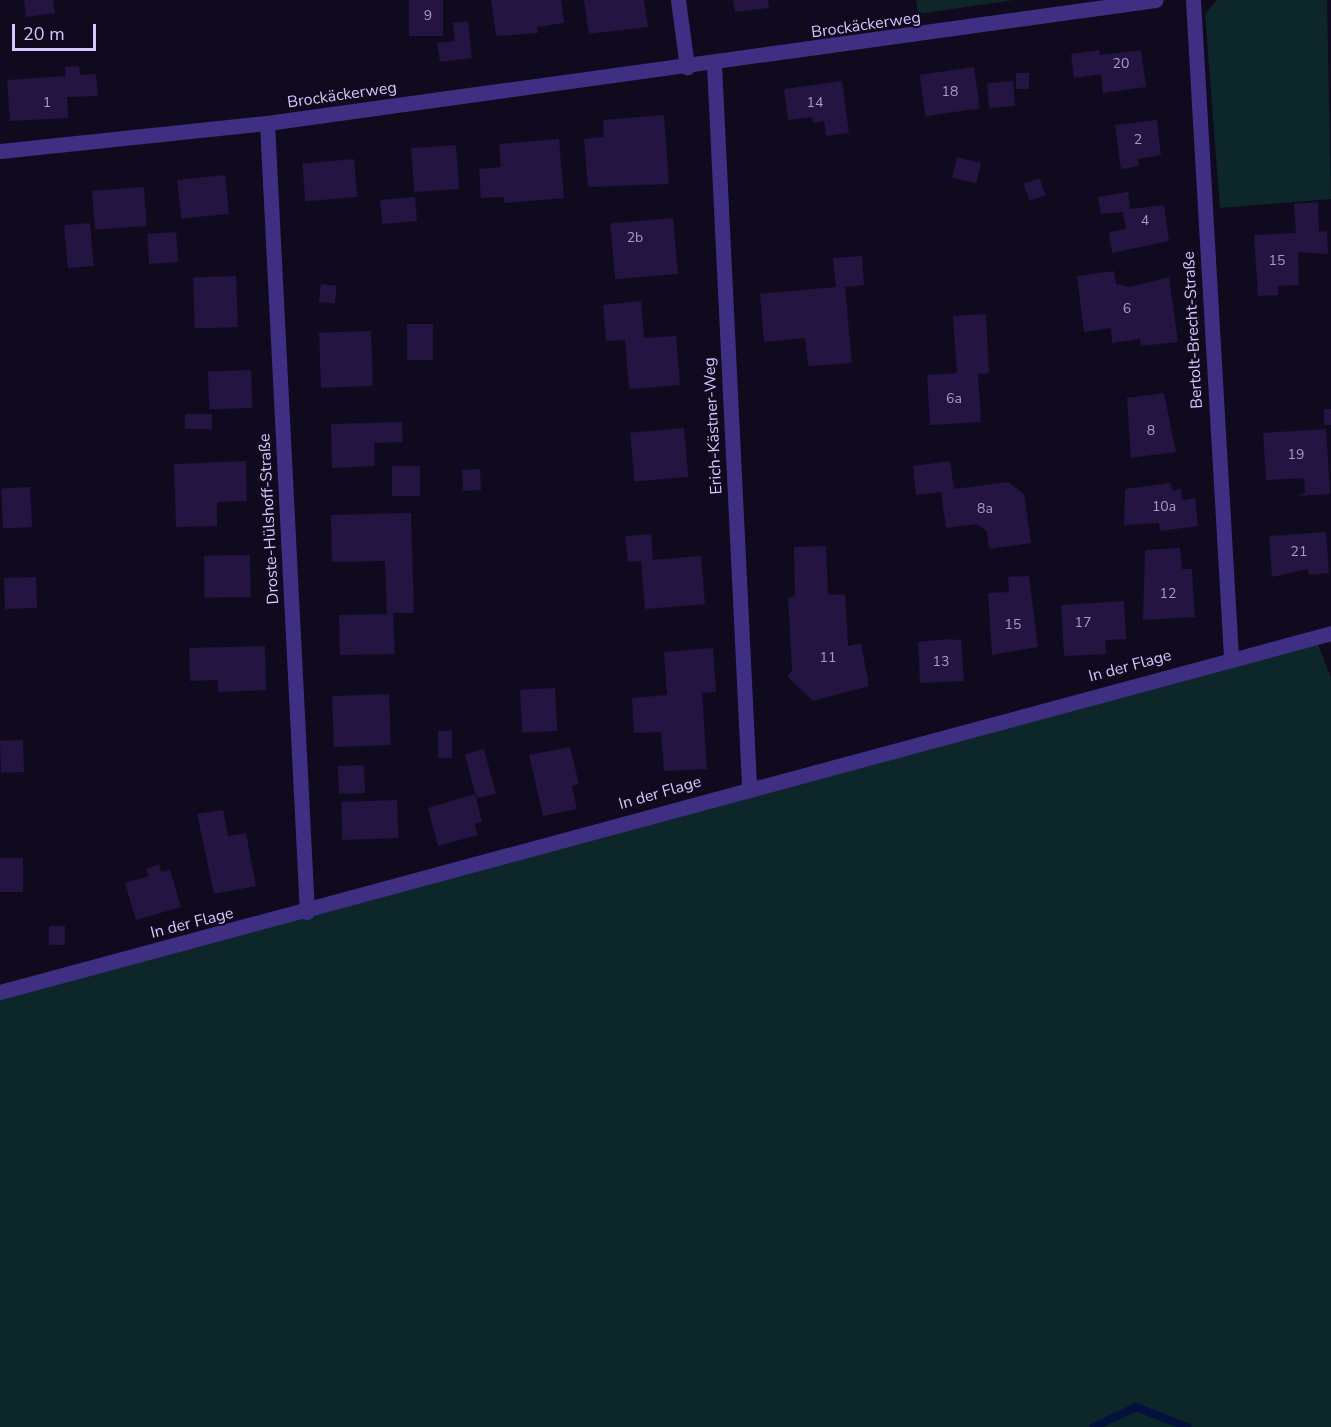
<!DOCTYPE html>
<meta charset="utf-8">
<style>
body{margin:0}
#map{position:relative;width:1331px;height:1427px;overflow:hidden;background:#100a1f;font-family:"Nunito Sans",sans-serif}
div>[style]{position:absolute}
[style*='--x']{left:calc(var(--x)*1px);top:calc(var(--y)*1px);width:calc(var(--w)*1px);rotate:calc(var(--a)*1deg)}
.green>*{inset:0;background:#0c2629}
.stream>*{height:8px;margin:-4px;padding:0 4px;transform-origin:4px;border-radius:4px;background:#04113e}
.building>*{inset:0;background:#231442;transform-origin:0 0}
.street>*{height:15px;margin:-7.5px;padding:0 7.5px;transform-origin:7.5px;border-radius:7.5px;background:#3e2f83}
span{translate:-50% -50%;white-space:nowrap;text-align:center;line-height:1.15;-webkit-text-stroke:4.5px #100a1f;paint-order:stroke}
.number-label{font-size:14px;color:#a99ad0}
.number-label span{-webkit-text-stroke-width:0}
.street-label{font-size:16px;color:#d6c7ff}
.scale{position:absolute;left:12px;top:24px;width:84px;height:27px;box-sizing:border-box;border:3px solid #d6c7ff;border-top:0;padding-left:8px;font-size:18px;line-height:21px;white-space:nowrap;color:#d6c7ff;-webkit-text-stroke:4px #100a1f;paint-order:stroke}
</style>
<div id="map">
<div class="green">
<div style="clip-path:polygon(916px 0,1014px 0,918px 14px)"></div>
<div style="clip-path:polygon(1217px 0,1327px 0,1331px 199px,1220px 208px,1205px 14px)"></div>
<div style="clip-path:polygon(1317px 642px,1331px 677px,1331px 1427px,0 1427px,0 996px)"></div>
</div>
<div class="stream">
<div style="--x:1094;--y:1427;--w:47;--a:-25.5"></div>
<div style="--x:1136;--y:1407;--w:55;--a:21.4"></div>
</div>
<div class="building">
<div style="clip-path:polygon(24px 0,53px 0,55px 13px,26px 17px)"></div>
<div style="left:409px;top:0;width:34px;height:36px"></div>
<div style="clip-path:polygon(491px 0,561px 0,564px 23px,537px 27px,538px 33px,496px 36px)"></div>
<div style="clip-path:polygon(584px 0,644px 0,648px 27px,589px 34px)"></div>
<div style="clip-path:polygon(733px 0,768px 0,769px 8px,735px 12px)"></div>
<div style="clip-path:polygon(468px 21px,472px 58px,440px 62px,437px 43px,455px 41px,453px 23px)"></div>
<div style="clip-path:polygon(1099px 50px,1100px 55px,1141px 50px,1146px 87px,1103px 93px,1101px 74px,1074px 78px,1071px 54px)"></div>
<div style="clip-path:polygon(79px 66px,80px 75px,96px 74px,98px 96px,67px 97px,68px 118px,10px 121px,7px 80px,66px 76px,65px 67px)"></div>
<div style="left:974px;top:67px;width:42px;height:55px;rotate:82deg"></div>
<div style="left:1016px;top:73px;width:13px;height:16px"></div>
<div style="clip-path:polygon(842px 81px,849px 133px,826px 136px,824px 121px,813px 123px,812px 117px,788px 120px,784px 89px)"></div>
<div style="left:1013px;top:81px;width:25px;height:26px;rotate:85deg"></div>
<div style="clip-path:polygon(664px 115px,669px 184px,588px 187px,584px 139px,604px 137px,603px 120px)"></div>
<div style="clip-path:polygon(1157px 120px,1161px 155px,1138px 159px,1139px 166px,1121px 169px,1115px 125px)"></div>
<div style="clip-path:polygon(559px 139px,564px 198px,504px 203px,504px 197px,481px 198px,479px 169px,501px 167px,499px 144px)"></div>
<div style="left:456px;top:145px;width:44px;height:45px;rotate:86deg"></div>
<div style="left:957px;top:157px;width:25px;height:21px;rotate:14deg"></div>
<div style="left:354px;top:159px;width:38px;height:52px;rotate:85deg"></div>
<div style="left:225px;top:175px;width:39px;height:48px;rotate:84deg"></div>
<div style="left:1039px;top:178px;width:18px;height:17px;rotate:68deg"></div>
<div style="left:144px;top:187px;width:39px;height:52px;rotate:86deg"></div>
<div style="clip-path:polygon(1128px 192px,1130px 209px,1164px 205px,1169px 241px,1112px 253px,1109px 232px,1126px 229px,1123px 212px,1101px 214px,1098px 197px)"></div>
<div style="left:415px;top:197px;width:24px;height:35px;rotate:85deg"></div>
<div style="clip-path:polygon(1318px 202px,1319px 232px,1327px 231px,1328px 254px,1298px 252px,1299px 285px,1278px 286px,1278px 295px,1258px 296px,1254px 235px,1296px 233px,1294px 204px)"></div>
<div style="left:673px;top:218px;width:56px;height:63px;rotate:85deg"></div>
<div style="left:90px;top:223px;width:43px;height:26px;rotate:85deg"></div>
<div style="left:176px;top:232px;width:30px;height:29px;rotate:86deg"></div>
<div style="clip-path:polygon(862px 256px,864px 285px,845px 287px,852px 363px,808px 366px,805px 338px,764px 342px,760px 294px,836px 287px,833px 258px)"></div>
<div style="clip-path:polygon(1114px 271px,1116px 284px,1130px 287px,1169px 277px,1178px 342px,1141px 346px,1140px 339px,1112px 343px,1111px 328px,1084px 332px,1077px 276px)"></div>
<div style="left:236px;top:276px;width:51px;height:43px;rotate:88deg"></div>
<div style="left:321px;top:284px;width:16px;height:18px;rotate:7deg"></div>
<div style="clip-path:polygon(641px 301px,644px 338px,676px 336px,680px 385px,629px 389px,625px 340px,606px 341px,603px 305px)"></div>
<div style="clip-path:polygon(986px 314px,989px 373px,978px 374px,981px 422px,930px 425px,927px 375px,957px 373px,953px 316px)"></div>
<div style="left:407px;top:324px;width:26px;height:36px"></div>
<div style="left:371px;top:331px;width:55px;height:52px;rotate:88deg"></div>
<div style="left:251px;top:370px;width:38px;height:43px;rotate:88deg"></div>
<div style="clip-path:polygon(1164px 393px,1176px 452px,1131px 458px,1127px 398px)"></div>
<div style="left:1324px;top:409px;width:7px;height:16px"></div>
<div style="left:185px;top:414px;width:27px;height:15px"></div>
<div style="clip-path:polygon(402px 422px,403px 442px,374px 443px,375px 466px,332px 468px,331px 424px)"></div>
<div style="left:684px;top:428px;width:49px;height:54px;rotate:85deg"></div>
<div style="clip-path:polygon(1326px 429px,1330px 494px,1295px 496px,1305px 493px,1304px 478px,1266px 480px,1263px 433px)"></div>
<div style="clip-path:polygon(246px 461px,247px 501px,217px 502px,217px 526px,176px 527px,174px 464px)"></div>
<div style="clip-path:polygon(950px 461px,954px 489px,1008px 482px,1024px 494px,1031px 543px,989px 549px,987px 532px,977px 524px,946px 528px,941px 492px,916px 495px,913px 466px)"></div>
<div style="left:420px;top:466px;width:30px;height:28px;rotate:90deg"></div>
<div style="left:480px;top:469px;width:21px;height:18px;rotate:87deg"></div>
<div style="clip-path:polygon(1171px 483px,1172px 491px,1181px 489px,1182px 500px,1195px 498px,1198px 526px,1160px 531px,1159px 523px,1124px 525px,1125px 489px)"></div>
<div style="left:30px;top:487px;width:40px;height:29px;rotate:87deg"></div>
<div style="clip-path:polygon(411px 513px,414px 613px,393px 613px,395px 654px,340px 655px,339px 615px,387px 614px,385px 561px,332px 562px,331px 515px)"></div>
<div style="clip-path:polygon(1326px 532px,1329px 573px,1309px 575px,1308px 569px,1272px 577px,1269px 536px)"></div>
<div style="clip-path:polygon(651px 534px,653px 560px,701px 556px,705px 604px,645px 609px,641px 561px,628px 562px,625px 536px)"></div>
<div style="clip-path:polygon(826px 546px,828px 595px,845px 594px,848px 646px,861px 643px,869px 686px,813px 701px,787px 676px,792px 671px,788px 597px,795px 596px,794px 547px)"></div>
<div style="clip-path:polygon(1180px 548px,1182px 569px,1192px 569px,1195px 617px,1143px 620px,1145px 550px)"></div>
<div style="left:250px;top:555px;width:42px;height:46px;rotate:89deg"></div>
<div style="clip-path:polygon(1029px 576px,1038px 647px,992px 655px,988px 593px,1009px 592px,1008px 577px)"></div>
<div style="left:36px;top:577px;width:31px;height:32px;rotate:88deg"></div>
<div style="clip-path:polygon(1124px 601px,1126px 639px,1105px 640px,1106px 654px,1064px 656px,1061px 605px)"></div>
<div style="clip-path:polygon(947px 639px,961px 640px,964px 681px,920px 683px,918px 642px)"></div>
<div style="clip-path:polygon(265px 646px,266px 690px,218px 692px,218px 680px,190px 681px,189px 648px)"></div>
<div style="clip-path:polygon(713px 648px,716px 692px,702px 693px,707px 769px,664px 771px,661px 732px,634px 733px,632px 698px,667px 695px,664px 652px)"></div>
<div style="left:555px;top:688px;width:43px;height:35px;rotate:87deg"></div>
<div style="left:389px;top:694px;width:51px;height:57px;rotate:88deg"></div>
<div style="left:438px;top:731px;width:14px;height:27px"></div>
<div style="left:23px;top:740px;width:32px;height:23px;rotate:88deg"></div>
<div style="clip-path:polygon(570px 747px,579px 784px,572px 786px,577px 809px,543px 816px,529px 755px)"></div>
<div style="left:484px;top:749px;width:46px;height:20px;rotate:75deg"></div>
<div style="left:364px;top:765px;width:28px;height:26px;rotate:88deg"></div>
<div style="clip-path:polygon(475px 794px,482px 822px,474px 824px,478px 835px,438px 846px,428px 808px)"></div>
<div style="left:397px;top:800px;width:38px;height:56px;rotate:88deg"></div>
<div style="clip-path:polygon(223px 810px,228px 836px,246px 833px,256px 886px,214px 894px,197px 814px)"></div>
<div style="left:0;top:858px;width:23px;height:34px"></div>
<div style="clip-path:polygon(159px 864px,161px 872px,170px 870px,181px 907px,136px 920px,125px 883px,149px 876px,146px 869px)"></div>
<div style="left:49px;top:926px;width:16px;height:19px"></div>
</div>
<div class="street">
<div style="--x:678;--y:0;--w:68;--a:82.3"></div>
<div style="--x:1193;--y:0;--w:659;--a:86.69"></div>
<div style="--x:714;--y:64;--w:723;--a:87.22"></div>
<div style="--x:267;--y:123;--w:790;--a:87.1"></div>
<div style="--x:0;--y:151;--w:268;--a:-6"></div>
<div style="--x:267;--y:123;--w:897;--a:-7.88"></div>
<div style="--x:0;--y:992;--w:1379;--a:-15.09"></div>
</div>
<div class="number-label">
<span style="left:428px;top:16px">9</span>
<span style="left:1121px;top:64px">20</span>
<span style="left:950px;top:92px">18</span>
<span style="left:47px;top:103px">1</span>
<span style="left:815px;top:103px">14</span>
<span style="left:1138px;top:140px">2</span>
<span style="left:1145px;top:221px">4</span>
<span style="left:635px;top:238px">2b</span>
<span style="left:1277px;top:261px">15</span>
<span style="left:1127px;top:309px">6</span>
<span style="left:954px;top:399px">6a</span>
<span style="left:1151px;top:431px">8</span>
<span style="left:1296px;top:455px">19</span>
<span style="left:1164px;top:507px">10a</span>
<span style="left:985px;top:509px">8a</span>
<span style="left:1299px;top:552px">21</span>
<span style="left:1168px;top:594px">12</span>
<span style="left:1083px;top:623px">17</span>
<span style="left:1013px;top:625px">15</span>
<span style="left:828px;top:658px">11</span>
<span style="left:941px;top:662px">13</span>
</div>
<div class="street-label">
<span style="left:866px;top:25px;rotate:-8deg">Brockäckerweg</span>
<span style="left:342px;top:95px;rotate:-8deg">Brockäckerweg</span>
<span style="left:1193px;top:330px;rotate:-93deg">Bertolt-Brecht-Straße</span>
<span style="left:713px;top:426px;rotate:-93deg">Erich-Kästner-Weg</span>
<span style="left:269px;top:519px;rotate:-93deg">Droste-Hülshoff-Straße</span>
<span style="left:1130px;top:666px;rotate:-15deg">In der Flage</span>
<span style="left:660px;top:793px;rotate:-16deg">In der Flage</span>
<span style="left:192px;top:923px;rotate:-14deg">In der Flage</span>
</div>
<div class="scale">20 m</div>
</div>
